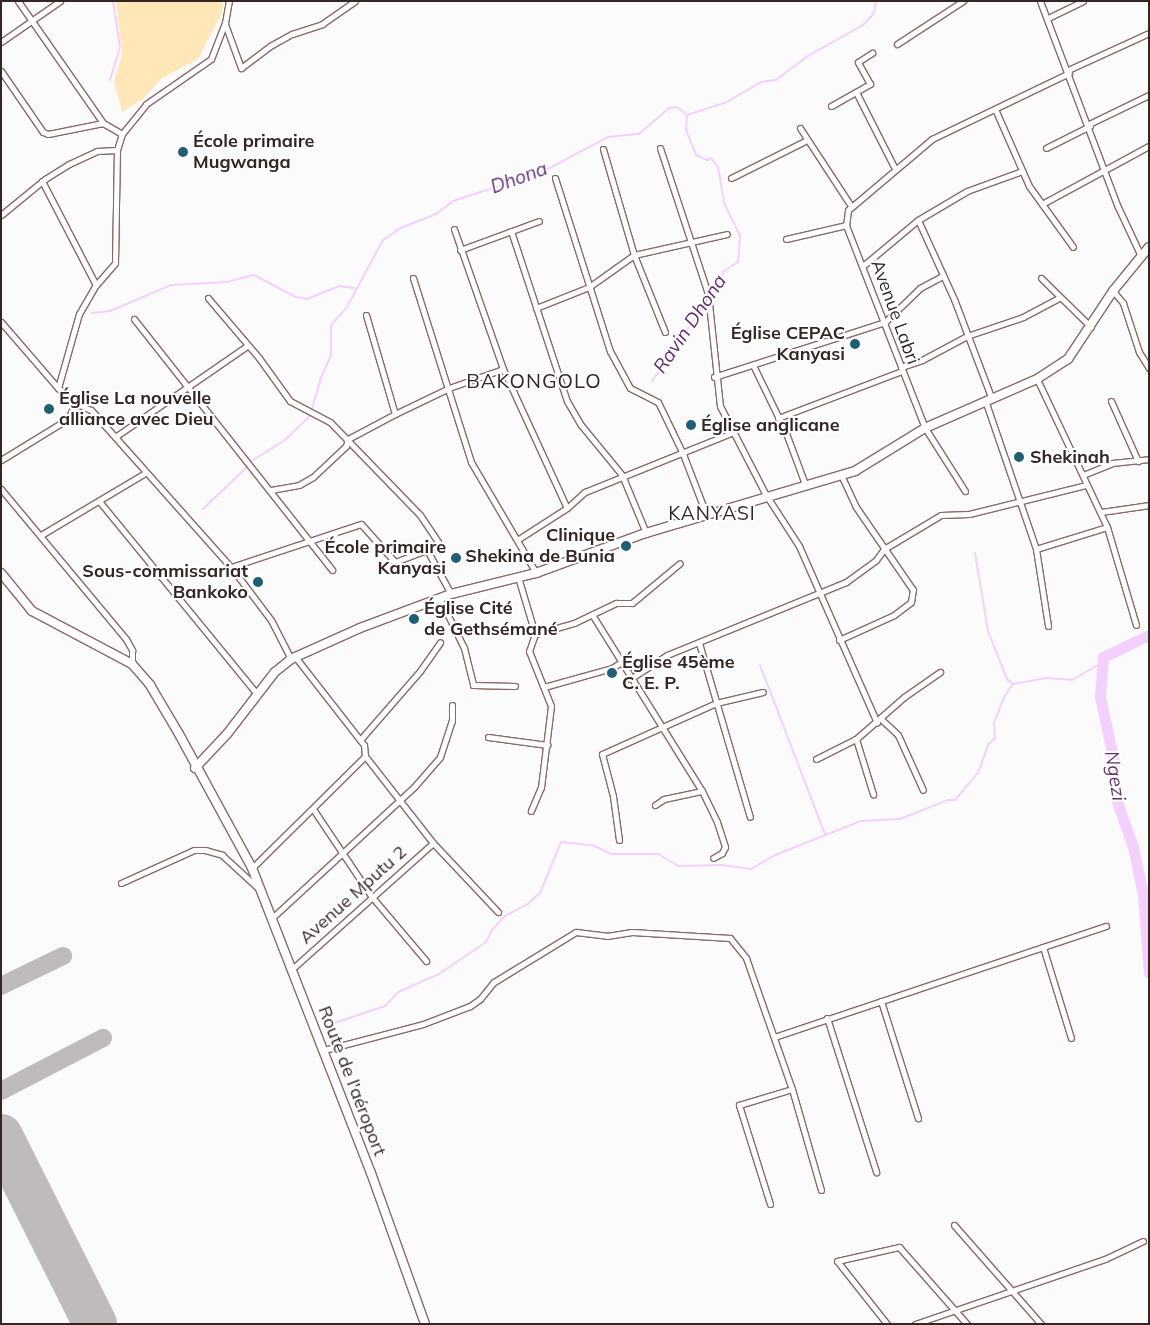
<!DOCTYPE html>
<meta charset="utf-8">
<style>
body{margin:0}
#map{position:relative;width:1150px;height:1325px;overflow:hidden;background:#fbfbfb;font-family:Mulish,sans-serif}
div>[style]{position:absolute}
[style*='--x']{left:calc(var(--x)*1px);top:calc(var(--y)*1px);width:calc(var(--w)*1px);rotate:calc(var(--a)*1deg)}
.green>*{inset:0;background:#ffe7b8}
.stream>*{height:2px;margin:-1px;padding:0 1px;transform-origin:1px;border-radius:1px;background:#f4d0fd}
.river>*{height:11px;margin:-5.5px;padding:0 5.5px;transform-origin:5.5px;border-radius:5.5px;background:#f4d0fd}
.taxiway>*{height:18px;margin:-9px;padding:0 9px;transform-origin:9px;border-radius:9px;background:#bfbbba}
.runway>*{height:44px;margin:-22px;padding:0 22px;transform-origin:22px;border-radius:22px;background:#bfbbba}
.roads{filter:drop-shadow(1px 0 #8a6967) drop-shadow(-1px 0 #8a6967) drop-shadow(0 1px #8a6967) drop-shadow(0 -1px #8a6967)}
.street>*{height:5px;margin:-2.5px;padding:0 2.5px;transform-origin:2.5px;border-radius:2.5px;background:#fff}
.secondary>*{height:8px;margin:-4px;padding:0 4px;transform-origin:4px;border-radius:4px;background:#fff}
.dots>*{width:14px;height:14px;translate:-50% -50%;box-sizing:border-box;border:2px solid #fff;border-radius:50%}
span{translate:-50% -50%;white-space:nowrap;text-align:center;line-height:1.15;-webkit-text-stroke:4px #fff;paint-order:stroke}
.poi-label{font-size:18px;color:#342625;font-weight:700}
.left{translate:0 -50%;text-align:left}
.right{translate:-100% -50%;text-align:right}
.street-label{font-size:18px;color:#342625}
.water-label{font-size:19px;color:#622d6f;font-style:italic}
.neighbourhood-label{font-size:19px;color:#342625;letter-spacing:1px}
.quarter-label{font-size:20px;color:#342625;letter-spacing:1px}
.frame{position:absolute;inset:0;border:2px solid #342625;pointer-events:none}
</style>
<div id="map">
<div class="green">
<div style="clip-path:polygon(116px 1px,223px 1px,222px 13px,198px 59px,162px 78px,143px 99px,122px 112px,114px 81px,122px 54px)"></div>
</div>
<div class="stream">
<div style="--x:110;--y:80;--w:34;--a:-73"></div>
<div style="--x:120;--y:48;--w:48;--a:-98.5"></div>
<div style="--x:687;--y:115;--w:15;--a:94"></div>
<div style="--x:686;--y:130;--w:27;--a:68"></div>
<div style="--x:696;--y:155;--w:12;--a:24"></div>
<div style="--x:707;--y:160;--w:4;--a:-27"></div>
<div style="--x:711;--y:158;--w:11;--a:52"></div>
<div style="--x:718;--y:167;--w:39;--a:80"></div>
<div style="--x:725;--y:205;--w:34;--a:64"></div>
<div style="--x:740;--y:236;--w:26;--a:94"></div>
<div style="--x:738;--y:262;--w:17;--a:147"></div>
<div style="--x:724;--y:271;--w:30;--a:118"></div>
<div style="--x:92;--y:313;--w:18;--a:-6"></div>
<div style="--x:110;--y:311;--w:66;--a:-23.1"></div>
<div style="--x:171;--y:285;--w:56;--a:-3.1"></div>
<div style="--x:227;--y:282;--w:28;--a:-15"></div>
<div style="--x:254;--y:275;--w:47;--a:27.6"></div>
<div style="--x:296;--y:297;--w:11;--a:10"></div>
<div style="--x:307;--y:299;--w:35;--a:-22"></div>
<div style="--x:339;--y:286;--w:16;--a:7"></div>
<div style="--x:652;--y:381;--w:97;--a:-55.5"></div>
<div style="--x:253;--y:460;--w:39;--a:-32"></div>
<div style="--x:286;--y:439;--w:33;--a:-44"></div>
<div style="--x:310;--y:416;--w:37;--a:-74"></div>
<div style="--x:320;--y:380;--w:27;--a:-66"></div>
<div style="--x:331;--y:355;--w:30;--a:-90"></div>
<div style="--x:331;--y:325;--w:24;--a:-48"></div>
<div style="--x:347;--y:307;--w:76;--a:-61.8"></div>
<div style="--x:383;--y:240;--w:22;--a:-34"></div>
<div style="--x:401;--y:228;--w:38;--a:-22"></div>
<div style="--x:436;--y:214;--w:21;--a:-37"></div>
<div style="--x:453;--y:201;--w:94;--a:-18"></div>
<div style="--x:542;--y:172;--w:75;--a:-27.9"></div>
<div style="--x:608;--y:137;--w:31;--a:-6"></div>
<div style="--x:639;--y:134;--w:40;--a:-41"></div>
<div style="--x:669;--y:108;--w:8;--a:-7"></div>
<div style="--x:677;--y:107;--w:13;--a:39"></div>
<div style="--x:687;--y:115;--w:40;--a:-18"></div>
<div style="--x:725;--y:103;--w:42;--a:-30.3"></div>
<div style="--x:761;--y:82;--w:15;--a:-8"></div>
<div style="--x:776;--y:80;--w:38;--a:-37"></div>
<div style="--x:806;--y:57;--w:65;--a:-29.3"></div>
<div style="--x:863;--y:25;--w:16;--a:-47"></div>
<div style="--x:874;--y:13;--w:12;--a:-81"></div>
<div style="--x:203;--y:509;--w:62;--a:-43.7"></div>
<div style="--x:975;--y:553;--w:79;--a:80.5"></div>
<div style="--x:988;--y:631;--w:52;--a:68.4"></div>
<div style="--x:1007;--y:679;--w:8;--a:40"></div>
<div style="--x:760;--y:665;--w:181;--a:69"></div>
<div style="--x:331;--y:1024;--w:57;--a:-18.4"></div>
<div style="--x:385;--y:1006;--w:19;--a:-47"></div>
<div style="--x:398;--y:992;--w:45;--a:-23.7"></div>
<div style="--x:439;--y:974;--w:57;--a:-34.2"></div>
<div style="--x:486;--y:942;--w:13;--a:-63"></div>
<div style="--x:492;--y:930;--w:19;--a:-47"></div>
<div style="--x:505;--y:916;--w:26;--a:-28"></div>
<div style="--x:528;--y:904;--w:16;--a:-43"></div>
<div style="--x:540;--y:893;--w:55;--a:-67.6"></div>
<div style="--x:561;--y:842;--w:31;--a:6"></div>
<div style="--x:592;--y:845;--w:21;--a:25"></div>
<div style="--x:611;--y:854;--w:47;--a:0"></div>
<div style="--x:658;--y:854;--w:24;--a:30"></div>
<div style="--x:679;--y:866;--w:44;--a:-1.3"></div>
<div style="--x:723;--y:865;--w:28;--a:8"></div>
<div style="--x:751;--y:869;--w:28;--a:-30"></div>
<div style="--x:775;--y:855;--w:92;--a:-21.6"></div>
<div style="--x:861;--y:821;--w:39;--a:-3"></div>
<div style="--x:900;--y:819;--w:52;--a:-21.6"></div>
<div style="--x:948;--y:800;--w:7;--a:0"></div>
<div style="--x:955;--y:800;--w:35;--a:-50"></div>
<div style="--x:978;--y:773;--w:30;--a:-70"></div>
<div style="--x:988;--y:745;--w:10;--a:-45"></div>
<div style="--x:995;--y:738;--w:15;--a:-94"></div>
<div style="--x:994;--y:723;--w:28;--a:-69"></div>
<div style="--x:1004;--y:697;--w:16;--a:-55"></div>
<div style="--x:1013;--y:684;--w:34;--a:-10"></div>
<div style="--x:1046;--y:678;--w:26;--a:4"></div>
<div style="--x:1072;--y:680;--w:34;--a:-30"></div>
</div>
<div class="river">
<div style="--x:1149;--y:635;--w:51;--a:154.4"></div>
<div style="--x:1103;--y:657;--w:40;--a:94.3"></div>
<div style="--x:1100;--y:697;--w:61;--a:77.8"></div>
<div style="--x:1113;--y:757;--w:39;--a:87"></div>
<div style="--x:1115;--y:796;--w:54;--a:70.6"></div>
<div style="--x:1133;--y:847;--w:49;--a:78.2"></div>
<div style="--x:1143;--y:895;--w:78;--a:85.6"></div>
</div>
<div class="taxiway">
<div style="--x:1;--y:986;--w:69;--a:-25.8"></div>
<div style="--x:1;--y:1091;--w:115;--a:-27.5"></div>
</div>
<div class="runway">
<div style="--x:1;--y:1136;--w:210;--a:63.4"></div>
</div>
<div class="roads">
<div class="street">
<div style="--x:18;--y:1;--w:149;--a:55.1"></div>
<div style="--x:103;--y:123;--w:22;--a:30"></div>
<div style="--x:1040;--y:1;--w:220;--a:69.3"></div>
<div style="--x:1118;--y:207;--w:52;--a:64.9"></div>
<div style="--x:1048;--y:18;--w:39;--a:-26"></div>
<div style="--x:225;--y:24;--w:47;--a:70"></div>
<div style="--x:241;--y:68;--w:36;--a:-37"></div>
<div style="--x:270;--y:46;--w:25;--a:-29"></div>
<div style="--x:292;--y:34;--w:32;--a:-18"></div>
<div style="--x:322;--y:24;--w:40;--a:-34.9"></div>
<div style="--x:1;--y:42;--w:72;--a:-34.8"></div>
<div style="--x:897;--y:44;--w:79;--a:-33.1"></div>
<div style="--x:1068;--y:70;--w:89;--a:-24.6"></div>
<div style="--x:1;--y:71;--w:74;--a:55.5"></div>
<div style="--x:43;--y:132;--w:5;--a:22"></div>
<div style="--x:48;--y:134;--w:56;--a:-11.3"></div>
<div style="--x:856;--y:92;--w:84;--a:63.1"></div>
<div style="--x:831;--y:106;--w:45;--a:-29.4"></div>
<div style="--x:870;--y:84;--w:25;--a:-119"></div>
<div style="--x:858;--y:62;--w:17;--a:-33"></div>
<div style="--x:995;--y:109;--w:84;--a:66.2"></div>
<div style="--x:1029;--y:186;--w:75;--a:54.2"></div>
<div style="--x:1089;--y:124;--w:67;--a:-25.8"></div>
<div style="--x:800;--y:128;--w:93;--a:56.8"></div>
<div style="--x:660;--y:148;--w:154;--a:71.8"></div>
<div style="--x:708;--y:294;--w:113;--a:83.9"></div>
<div style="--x:720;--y:406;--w:100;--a:62.7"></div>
<div style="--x:766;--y:495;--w:61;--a:57.1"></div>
<div style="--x:799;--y:546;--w:193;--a:66.2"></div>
<div style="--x:1046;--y:148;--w:49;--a:-26.6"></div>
<div style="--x:603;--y:149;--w:110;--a:73.7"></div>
<div style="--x:634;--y:255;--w:83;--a:68.1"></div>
<div style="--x:555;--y:178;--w:182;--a:72.4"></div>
<div style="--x:610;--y:351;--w:42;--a:61.6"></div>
<div style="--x:630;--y:388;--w:31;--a:27"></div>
<div style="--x:658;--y:402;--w:58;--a:64.3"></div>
<div style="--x:683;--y:454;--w:64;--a:69"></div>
<div style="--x:731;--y:178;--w:85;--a:-26.6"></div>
<div style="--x:42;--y:181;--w:117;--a:62.6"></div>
<div style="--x:1042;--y:204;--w:122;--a:-28.5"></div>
<div style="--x:1;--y:215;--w:57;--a:-39.3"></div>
<div style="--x:45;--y:179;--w:28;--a:-32"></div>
<div style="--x:69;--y:164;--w:31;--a:-25"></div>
<div style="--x:97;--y:151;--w:20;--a:-3"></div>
<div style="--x:918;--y:220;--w:87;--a:65.5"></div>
<div style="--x:954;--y:299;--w:105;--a:69.3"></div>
<div style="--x:454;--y:229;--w:148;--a:70.7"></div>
<div style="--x:503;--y:369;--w:153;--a:65.3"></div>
<div style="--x:511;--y:231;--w:179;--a:71.8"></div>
<div style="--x:567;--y:401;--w:28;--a:60"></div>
<div style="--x:581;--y:425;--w:65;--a:50.6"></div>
<div style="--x:622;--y:475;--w:63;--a:67.5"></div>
<div style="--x:786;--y:239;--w:62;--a:-13.1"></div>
<div style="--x:460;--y:250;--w:84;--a:-20.2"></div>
<div style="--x:864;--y:265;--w:70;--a:-39.8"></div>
<div style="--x:918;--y:220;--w:57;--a:-30.6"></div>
<div style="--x:967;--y:191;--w:59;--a:-20"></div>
<div style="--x:413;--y:278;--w:193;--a:72.5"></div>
<div style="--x:471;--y:462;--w:129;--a:59.6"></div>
<div style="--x:1041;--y:278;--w:70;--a:44.4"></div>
<div style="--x:1113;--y:291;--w:16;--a:50"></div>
<div style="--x:1123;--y:303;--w:52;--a:71.9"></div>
<div style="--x:1139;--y:352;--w:19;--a:58"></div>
<div style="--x:208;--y:298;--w:79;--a:49.6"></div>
<div style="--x:259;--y:358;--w:53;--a:54.2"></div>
<div style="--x:290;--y:401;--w:45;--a:27.7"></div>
<div style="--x:330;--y:422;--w:129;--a:45.9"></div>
<div style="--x:420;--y:515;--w:32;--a:56"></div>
<div style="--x:438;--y:542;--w:14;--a:144"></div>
<div style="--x:427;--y:550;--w:50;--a:61.4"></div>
<div style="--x:536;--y:308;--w:57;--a:-21.6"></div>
<div style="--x:589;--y:287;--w:55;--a:-35.4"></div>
<div style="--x:634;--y:255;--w:95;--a:-12.7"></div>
<div style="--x:366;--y:315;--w:103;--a:73.7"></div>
<div style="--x:134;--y:319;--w:320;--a:51.7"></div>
<div style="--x:1;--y:322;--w:87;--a:49.2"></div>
<div style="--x:58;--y:388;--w:23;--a:41"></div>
<div style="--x:75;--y:403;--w:17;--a:24"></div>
<div style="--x:91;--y:410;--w:210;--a:48.3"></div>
<div style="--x:231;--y:567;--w:66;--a:53"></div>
<div style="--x:271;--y:620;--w:44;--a:62.9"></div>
<div style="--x:753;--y:365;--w:76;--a:64.1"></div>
<div style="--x:786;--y:433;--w:54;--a:69.6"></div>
<div style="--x:901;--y:367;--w:22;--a:-18"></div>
<div style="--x:922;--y:360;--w:51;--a:-28.1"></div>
<div style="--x:967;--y:336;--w:59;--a:-18.7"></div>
<div style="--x:1023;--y:317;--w:40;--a:-28"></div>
<div style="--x:714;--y:377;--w:180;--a:-17.8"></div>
<div style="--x:885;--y:322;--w:49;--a:-44.2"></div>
<div style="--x:920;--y:288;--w:26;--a:-28"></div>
<div style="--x:1037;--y:379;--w:164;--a:64.7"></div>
<div style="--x:1107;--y:527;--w:102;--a:73.5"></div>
<div style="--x:58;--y:388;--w:77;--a:-74.2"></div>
<div style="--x:79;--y:314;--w:34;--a:-60"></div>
<div style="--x:96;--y:285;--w:29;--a:-49"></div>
<div style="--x:115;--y:263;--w:113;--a:-89"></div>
<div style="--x:117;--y:150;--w:17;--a:-73"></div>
<div style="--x:122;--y:134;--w:38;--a:-51"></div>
<div style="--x:146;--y:104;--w:79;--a:-34.7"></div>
<div style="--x:211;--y:59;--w:39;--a:-69"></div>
<div style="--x:225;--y:23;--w:22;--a:-80"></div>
<div style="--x:985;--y:400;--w:157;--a:71.1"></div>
<div style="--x:1036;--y:549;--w:78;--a:81.1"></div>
<div style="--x:1111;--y:401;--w:66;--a:65.8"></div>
<div style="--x:778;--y:418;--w:133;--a:-20.8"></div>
<div style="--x:115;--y:437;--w:160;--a:-34.6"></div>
<div style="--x:1;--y:460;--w:79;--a:-31.5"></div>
<div style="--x:68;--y:419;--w:17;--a:-66"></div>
<div style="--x:1083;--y:475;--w:31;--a:-22"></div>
<div style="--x:1112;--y:463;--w:37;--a:-6"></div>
<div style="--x:1;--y:489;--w:195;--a:50.2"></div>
<div style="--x:126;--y:639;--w:13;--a:61"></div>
<div style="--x:132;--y:650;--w:14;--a:90"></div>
<div style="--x:271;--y:490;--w:28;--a:-10"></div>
<div style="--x:299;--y:485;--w:16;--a:-30"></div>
<div style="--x:313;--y:477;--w:45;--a:-43.2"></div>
<div style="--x:346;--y:446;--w:7;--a:-74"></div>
<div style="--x:348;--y:439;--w:53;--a:-28"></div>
<div style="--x:395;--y:414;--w:60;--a:-25.7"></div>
<div style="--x:449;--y:388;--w:57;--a:-19.4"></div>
<div style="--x:965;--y:491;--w:75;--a:-122.4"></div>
<div style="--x:925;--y:428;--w:218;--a:-111.3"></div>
<div style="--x:846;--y:225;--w:15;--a:-82"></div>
<div style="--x:848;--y:210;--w:110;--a:-40.2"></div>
<div style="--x:932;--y:139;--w:152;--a:-25.7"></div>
<div style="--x:99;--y:501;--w:248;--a:50.7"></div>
<div style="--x:1101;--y:512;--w:49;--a:-8.3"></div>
<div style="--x:41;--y:535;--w:121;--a:-30.8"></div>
<div style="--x:517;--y:540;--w:59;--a:-32.6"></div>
<div style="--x:567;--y:508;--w:24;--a:-42"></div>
<div style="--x:585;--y:492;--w:157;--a:-22"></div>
<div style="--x:1036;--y:549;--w:74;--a:-17.2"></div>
<div style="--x:231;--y:567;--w:137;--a:-18.3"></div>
<div style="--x:361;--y:524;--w:51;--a:48.2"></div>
<div style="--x:395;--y:562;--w:34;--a:-21"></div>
<div style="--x:518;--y:577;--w:59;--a:73.4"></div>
<div style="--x:535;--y:634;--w:18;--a:109"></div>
<div style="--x:529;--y:651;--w:59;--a:68.2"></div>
<div style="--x:551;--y:706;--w:82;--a:97"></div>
<div style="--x:541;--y:787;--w:26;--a:113"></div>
<div style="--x:440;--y:599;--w:55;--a:63.9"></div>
<div style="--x:464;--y:648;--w:38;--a:76"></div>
<div style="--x:473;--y:685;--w:42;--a:1.4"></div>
<div style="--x:593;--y:616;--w:206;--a:58.1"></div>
<div style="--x:702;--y:791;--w:34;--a:64"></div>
<div style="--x:717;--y:822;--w:26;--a:72"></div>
<div style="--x:725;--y:847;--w:7;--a:117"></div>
<div style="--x:722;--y:853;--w:10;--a:151"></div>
<div style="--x:535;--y:634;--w:41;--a:-15.8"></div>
<div style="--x:574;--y:623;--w:47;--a:-25.5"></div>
<div style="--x:616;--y:603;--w:16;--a:0"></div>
<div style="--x:632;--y:603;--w:62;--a:-39.8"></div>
<div style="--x:839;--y:640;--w:60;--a:-24.4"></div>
<div style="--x:894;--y:615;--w:21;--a:-37"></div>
<div style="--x:911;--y:602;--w:12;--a:-81"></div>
<div style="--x:913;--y:590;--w:101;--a:-124.5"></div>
<div style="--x:856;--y:507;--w:35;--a:-115"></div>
<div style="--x:699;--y:643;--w:181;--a:73.7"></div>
<div style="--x:630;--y:679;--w:44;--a:-33"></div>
<div style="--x:667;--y:655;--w:193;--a:-22.2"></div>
<div style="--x:846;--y:582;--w:37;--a:-36"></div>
<div style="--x:876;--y:560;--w:14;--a:-54"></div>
<div style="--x:884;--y:549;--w:66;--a:-30.8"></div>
<div style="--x:941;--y:515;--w:28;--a:-2"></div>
<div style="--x:969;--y:514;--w:121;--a:-13.9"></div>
<div style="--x:544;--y:687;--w:71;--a:-15.6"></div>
<div style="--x:612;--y:668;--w:9;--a:-32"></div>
<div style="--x:881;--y:719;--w:23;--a:43"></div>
<div style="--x:898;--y:735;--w:60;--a:65.6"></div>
<div style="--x:488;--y:737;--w:60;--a:7.7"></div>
<div style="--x:856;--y:739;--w:58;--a:72.8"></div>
<div style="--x:360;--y:740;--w:91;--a:-49"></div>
<div style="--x:420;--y:671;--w:35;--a:-55"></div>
<div style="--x:365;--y:756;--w:110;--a:52"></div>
<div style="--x:433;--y:843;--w:95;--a:46.7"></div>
<div style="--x:816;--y:759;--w:45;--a:-26.6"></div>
<div style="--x:856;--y:739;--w:64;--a:-41.2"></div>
<div style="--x:904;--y:697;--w:44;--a:-34.8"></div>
<div style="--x:655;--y:805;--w:11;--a:-34"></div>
<div style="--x:664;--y:799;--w:39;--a:-12"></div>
<div style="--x:313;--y:809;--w:106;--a:56.2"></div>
<div style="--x:372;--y:897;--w:84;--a:49.8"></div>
<div style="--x:619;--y:840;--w:44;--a:-97.8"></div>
<div style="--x:613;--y:796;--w:43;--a:-104.7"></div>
<div style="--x:602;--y:754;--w:125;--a:-24.1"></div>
<div style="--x:716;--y:703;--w:48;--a:-13.2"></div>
<div style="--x:252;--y:868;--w:159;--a:-44.7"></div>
<div style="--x:365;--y:756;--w:11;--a:-95"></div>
<div style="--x:364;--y:745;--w:110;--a:-128"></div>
<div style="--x:121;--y:883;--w:80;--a:-24.3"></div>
<div style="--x:194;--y:850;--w:11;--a:0"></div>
<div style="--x:205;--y:850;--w:18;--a:16"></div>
<div style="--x:222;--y:855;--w:52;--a:42.6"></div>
<div style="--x:272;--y:918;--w:193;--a:-42.7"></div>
<div style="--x:414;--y:787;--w:40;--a:-49"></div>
<div style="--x:440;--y:757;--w:38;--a:-72"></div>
<div style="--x:452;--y:721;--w:16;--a:-90"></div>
<div style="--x:1043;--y:947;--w:95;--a:72.9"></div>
<div style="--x:292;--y:969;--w:189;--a:-41.8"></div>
<div style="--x:881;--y:1001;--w:123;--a:72.5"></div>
<div style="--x:827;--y:1018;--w:162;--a:72.3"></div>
<div style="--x:774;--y:1037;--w:350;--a:-18.5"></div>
<div style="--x:324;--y:1050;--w:102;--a:-14.7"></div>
<div style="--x:423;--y:1024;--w:50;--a:-21"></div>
<div style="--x:470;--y:1006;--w:12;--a:-35"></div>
<div style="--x:480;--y:999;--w:22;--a:-51"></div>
<div style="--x:494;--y:982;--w:96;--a:-31.4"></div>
<div style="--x:576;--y:932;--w:31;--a:7"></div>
<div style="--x:607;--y:936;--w:25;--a:-9"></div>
<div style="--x:632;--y:932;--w:98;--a:3.5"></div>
<div style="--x:730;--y:938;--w:26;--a:51"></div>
<div style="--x:746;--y:958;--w:139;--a:70.7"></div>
<div style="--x:792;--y:1089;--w:105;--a:74"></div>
<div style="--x:770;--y:1204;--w:104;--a:-107.4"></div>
<div style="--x:739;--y:1105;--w:55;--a:-16.8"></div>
<div style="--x:954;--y:1225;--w:132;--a:48.7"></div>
<div style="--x:887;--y:1324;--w:80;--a:-128.4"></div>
<div style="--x:837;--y:1261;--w:64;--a:-12.7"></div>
<div style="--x:899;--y:1247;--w:103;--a:48.6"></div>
<div style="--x:915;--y:1324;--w:201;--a:-18.9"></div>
<div style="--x:1105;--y:1259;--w:42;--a:-25.3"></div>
</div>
<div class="secondary">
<div style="--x:1;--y:573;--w:49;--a:50.8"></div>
<div style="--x:32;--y:611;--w:113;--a:27.9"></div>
<div style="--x:132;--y:664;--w:28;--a:49"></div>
<div style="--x:150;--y:685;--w:57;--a:59.4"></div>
<div style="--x:179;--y:734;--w:153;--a:61.4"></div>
<div style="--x:252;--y:868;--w:327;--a:68.7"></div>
<div style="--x:371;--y:1173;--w:160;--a:70.3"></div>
<div style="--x:195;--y:768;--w:47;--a:-46.7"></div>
<div style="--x:227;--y:734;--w:78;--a:-52.3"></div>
<div style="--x:275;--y:672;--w:21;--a:-39"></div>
<div style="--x:291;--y:659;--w:76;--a:-24.2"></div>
<div style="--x:360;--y:628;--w:97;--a:-20.5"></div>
<div style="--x:451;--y:594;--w:88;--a:-13.9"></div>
<div style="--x:536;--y:573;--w:117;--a:-20"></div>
<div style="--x:646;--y:533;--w:218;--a:-16.5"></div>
<div style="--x:855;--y:471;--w:82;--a:-31.6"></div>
<div style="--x:925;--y:428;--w:122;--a:-23.6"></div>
<div style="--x:1037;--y:379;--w:37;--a:-33"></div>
<div style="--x:1068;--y:359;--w:82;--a:-56.5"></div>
<div style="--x:1113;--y:291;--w:57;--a:-50.7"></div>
</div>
</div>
<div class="dots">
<div style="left:183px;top:152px;background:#205e75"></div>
<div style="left:855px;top:344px;background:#205e75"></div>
<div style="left:49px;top:409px;background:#205e75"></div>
<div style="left:691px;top:425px;background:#205e75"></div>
<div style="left:1019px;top:457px;background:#205e75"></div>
<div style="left:626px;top:546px;background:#205e75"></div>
<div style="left:456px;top:558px;background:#205e75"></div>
<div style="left:258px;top:582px;background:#205e75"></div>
<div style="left:414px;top:619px;background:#205e75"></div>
<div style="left:612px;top:673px;background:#205e75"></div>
</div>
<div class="poi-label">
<span class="left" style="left:193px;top:152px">École primaire<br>Mugwanga</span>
<span class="right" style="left:845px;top:344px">Église CEPAC<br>Kanyasi</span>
<span class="left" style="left:59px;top:409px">Église La nouvelle<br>alliance avec Dieu</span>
<span class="left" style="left:701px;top:425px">Église anglicane</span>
<span class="left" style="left:1030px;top:457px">Shekinah</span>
<span class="right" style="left:615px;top:546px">Clinique<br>Shekina de Bunia</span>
<span class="right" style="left:446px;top:558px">École primaire<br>Kanyasi</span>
<span class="right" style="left:248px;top:582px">Sous-commissariat<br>Bankoko</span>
<span class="left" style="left:424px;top:619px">Église Cité<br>de Gethsémané</span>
<span class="left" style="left:622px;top:673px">Église 45ème<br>C. E. P.</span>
</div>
<div class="street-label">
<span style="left:895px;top:312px;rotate:70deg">Avenue Labri</span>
<span style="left:353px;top:895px;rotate:-42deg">Avenue Mputu 2</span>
<span style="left:352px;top:1081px;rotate:69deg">Route de l'aéroport</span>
</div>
<div class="water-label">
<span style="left:519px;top:178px;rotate:-20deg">Dhona</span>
<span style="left:690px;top:324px;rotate:-56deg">Ravin Dhona</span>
<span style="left:1115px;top:776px;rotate:81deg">Ngezi</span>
</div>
<div class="neighbourhood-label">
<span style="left:712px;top:514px">KANYASI</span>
</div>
<div class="quarter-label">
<span style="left:534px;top:380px">BAKONGOLO</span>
</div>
<div class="frame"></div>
</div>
